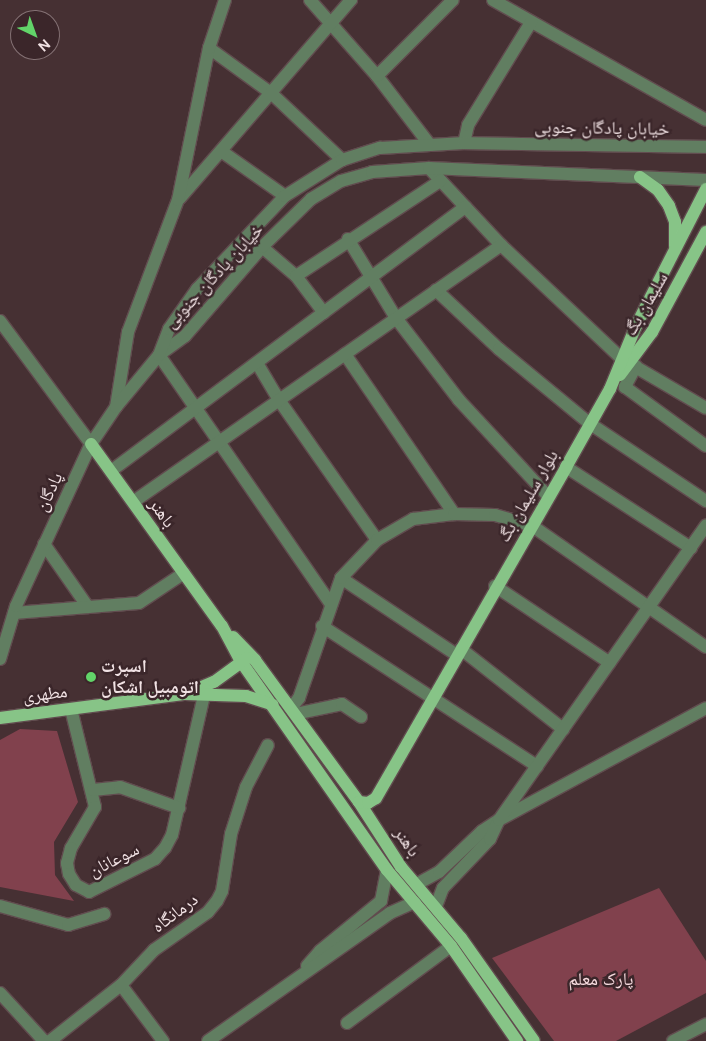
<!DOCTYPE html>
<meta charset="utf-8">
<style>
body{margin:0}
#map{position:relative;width:706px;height:1041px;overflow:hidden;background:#463033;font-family:"DM Sans","Noto Naskh Arabic",sans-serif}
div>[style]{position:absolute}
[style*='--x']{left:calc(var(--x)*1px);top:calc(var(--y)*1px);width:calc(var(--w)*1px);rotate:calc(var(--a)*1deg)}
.green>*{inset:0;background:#81414d}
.roads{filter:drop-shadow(1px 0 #614c4f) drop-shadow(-1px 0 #614c4f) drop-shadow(0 1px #614c4f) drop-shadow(0 -1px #614c4f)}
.minor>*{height:12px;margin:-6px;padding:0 6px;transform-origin:6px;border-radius:6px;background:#617e61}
.major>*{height:12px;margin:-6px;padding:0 6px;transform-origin:6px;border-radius:6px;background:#87c487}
.dots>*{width:14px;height:14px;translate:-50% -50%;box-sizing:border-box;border:2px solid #3b262a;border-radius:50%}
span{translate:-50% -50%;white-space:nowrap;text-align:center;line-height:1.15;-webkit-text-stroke:5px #3b262a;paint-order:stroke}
.street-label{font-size:18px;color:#f1e2e4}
.poi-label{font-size:18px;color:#f1e2e4;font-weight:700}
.left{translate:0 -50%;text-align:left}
.park-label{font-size:18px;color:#f5d9dd}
.north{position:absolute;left:10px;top:10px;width:50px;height:50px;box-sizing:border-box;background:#3b262a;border:1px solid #847174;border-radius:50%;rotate:138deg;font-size:14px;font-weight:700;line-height:20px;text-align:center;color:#f1e2e4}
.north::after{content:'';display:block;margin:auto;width:18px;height:22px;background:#62d469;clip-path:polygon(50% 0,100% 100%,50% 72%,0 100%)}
</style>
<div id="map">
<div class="green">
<div style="clip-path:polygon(20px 729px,57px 731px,78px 802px,54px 842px,55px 875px,74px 901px,0 887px,0 740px)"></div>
<div style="clip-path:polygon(659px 888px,706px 961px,706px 993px,616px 1041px,554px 1041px,492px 958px)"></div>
</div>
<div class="roads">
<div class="minor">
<div style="--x:310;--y:0;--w:101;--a:48.6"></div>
<div style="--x:377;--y:76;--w:87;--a:52.5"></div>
<div style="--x:493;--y:0;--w:244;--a:29.4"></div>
<div style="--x:209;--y:48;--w:77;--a:36"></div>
<div style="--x:271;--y:93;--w:98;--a:43.3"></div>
<div style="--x:377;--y:76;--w:107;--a:-45"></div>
<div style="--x:464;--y:143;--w:18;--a:-77"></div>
<div style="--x:468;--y:125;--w:121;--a:-58.5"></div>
<div style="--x:221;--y:151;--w:78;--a:35.1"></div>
<div style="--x:429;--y:168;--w:105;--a:46.9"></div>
<div style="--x:501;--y:245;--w:166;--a:43.3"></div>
<div style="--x:622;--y:359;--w:97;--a:30.3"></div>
<div style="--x:180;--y:198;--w:262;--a:-49.2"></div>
<div style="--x:348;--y:239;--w:92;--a:58.7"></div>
<div style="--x:396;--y:318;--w:103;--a:52.5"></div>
<div style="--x:459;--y:400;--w:131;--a:47.2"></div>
<div style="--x:262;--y:247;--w:45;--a:40.5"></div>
<div style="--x:296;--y:276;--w:46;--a:52.9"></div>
<div style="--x:296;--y:276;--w:173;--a:-33.4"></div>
<div style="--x:436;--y:290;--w:86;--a:43.1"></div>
<div style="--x:499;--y:349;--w:117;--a:39.4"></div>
<div style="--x:589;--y:423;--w:141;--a:33.7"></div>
<div style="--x:0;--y:321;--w:153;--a:53.5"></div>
<div style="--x:345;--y:354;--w:194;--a:55.7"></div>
<div style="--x:159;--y:355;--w:32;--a:-36"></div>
<div style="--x:185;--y:336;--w:118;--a:-49.1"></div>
<div style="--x:262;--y:247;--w:69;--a:-44.4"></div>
<div style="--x:311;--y:199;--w:35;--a:-31"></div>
<div style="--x:341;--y:181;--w:32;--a:-16"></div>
<div style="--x:372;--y:172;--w:57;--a:-4"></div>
<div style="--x:429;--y:168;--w:277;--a:2.5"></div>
<div style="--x:159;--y:355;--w:303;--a:55.4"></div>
<div style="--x:257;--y:363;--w:43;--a:59.3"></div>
<div style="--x:279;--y:400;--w:171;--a:55"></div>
<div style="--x:636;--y:366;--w:24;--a:118"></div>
<div style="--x:625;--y:387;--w:100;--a:36.1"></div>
<div style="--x:116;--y:407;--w:76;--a:-80.9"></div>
<div style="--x:128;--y:332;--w:141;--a:-69.3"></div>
<div style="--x:178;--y:200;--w:155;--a:-78.5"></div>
<div style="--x:209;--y:48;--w:51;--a:-71.6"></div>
<div style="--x:566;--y:467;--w:149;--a:32.9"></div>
<div style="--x:111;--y:471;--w:442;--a:-36.7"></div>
<div style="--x:133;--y:502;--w:449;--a:-34.9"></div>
<div style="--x:44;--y:544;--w:77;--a:55.1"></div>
<div style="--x:341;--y:578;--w:139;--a:33.6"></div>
<div style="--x:495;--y:586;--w:138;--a:33.8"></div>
<div style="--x:14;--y:613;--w:125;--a:-4.6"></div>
<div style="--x:139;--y:603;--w:54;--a:-33.7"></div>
<div style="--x:322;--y:626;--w:257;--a:33.1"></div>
<div style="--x:461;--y:649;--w:130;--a:38.1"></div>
<div style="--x:0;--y:659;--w:55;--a:-73.2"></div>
<div style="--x:16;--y:606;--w:179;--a:-65.2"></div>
<div style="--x:91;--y:444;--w:45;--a:-56"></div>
<div style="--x:116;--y:407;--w:67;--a:-50.4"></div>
<div style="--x:159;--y:355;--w:28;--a:-69"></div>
<div style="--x:169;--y:329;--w:49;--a:-55"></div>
<div style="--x:197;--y:289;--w:128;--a:-46.6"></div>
<div style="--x:285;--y:196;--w:67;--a:-32.3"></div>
<div style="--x:342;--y:160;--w:40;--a:-18"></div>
<div style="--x:380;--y:148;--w:84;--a:-3.4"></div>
<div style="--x:464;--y:143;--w:242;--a:0.9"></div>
<div style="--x:291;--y:708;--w:13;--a:-51"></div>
<div style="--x:299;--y:698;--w:127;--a:-70.7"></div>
<div style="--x:341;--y:578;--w:52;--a:-46.5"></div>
<div style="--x:377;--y:540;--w:42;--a:-30.3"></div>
<div style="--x:413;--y:519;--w:41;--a:-7"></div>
<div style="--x:454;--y:514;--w:41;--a:1.4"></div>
<div style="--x:495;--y:515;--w:37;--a:16"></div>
<div style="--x:531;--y:525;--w:213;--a:34.9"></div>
<div style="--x:71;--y:709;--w:101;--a:76.2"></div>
<div style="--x:95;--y:807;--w:48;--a:120.3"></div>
<div style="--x:71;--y:848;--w:16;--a:105"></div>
<div style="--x:67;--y:863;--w:11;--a:80"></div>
<div style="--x:69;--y:874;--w:13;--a:58"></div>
<div style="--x:76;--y:885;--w:15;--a:28"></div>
<div style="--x:89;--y:892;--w:74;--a:-26.6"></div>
<div style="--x:155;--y:859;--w:15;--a:-48"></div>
<div style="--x:165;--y:848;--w:15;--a:-62"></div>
<div style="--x:172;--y:835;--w:144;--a:-77.1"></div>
<div style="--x:295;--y:714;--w:48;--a:-12"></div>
<div style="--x:342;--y:704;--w:23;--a:34"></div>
<div style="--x:93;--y:790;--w:27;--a:-6"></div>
<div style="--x:120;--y:787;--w:63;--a:19.6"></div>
<div style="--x:417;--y:884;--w:25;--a:-29"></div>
<div style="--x:439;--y:872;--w:59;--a:-43.6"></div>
<div style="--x:482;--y:831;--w:20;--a:-33"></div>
<div style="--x:499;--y:820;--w:235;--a:-28.4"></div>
<div style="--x:0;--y:906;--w:71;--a:15.6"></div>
<div style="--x:68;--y:925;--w:38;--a:-17"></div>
<div style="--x:436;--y:906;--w:19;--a:-69"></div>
<div style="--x:443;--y:888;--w:68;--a:-46.2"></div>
<div style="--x:490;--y:839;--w:21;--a:-65"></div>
<div style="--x:499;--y:820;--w:360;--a:-54.9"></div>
<div style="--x:307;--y:966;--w:20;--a:-49"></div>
<div style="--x:320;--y:951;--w:79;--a:-39.3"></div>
<div style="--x:381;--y:901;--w:32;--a:-79"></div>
<div style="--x:121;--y:985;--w:70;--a:53.1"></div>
<div style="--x:0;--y:993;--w:65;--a:47.5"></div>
<div style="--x:347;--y:1023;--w:129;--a:-36.5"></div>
<div style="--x:50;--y:1041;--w:90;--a:-38.3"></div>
<div style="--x:121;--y:985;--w:48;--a:-46.7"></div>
<div style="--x:154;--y:950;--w:66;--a:-35.1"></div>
<div style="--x:208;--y:912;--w:14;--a:-51"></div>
<div style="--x:217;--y:901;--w:11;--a:-63"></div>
<div style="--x:222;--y:891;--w:58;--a:-81"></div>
<div style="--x:231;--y:834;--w:49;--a:-72.3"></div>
<div style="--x:246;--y:787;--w:47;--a:-62.4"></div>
<div style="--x:208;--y:1041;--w:223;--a:-35.1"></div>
<div style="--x:390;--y:913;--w:27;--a:-24"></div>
<div style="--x:673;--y:1041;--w:37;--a:-27"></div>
</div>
<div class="major">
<div style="--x:640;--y:177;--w:22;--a:36"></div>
<div style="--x:658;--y:190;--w:19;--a:55"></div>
<div style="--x:669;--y:206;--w:17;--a:69"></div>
<div style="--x:675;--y:222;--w:24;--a:90"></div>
<div style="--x:620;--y:375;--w:54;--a:-53.3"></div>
<div style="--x:652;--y:332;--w:114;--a:-61.6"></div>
<div style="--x:91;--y:444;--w:224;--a:54.3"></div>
<div style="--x:222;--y:626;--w:38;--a:62"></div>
<div style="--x:240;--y:660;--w:256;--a:55"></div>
<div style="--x:387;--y:870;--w:99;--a:49.9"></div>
<div style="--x:451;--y:946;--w:116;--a:55.2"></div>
<div style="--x:233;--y:637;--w:32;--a:46"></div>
<div style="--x:255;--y:660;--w:176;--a:53.8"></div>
<div style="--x:359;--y:802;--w:77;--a:57.1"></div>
<div style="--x:401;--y:867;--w:93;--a:49.8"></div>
<div style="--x:461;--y:938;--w:126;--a:54.7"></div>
<div style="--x:190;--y:692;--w:26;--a:-23"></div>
<div style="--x:214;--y:682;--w:41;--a:-36"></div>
<div style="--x:0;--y:718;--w:187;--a:-7.4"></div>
<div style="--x:185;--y:694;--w:61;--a:1.9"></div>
<div style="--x:246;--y:696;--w:28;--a:18"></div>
<div style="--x:359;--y:802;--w:9;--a:6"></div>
<div style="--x:368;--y:803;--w:9;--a:-32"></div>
<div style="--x:376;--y:798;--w:382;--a:-60.1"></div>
<div style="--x:566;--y:467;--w:90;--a:-60.6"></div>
<div style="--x:610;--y:389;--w:68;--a:-67.6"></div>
<div style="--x:636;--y:326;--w:154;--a:-62.9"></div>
</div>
</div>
<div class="dots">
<div style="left:91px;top:677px;background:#62d469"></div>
</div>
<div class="street-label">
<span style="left:602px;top:128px;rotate:1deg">خیابان پادگان جنوبی</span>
<span style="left:214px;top:276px;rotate:-47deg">خیابان پادگان جنوبی</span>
<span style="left:646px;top:304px;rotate:-60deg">سلیمان بگ</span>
<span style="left:49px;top:492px;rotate:-65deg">پادگان</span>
<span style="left:528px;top:496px;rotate:-60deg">بلوار سلیمان بگ</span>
<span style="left:162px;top:513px;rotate:54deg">باهنر</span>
<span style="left:45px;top:694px;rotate:-7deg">مطهری</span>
<span style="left:407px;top:842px;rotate:55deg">باهنر</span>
<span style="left:114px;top:860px;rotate:-27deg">سوعانان</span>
<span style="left:175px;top:913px;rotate:-37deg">درمانگاه</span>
</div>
<div class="poi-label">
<span class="left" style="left:101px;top:677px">اسپرت<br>اتومبیل اشکان</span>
</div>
<div class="park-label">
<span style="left:601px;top:979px">پارک معلم</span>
</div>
<div class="north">N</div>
</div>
